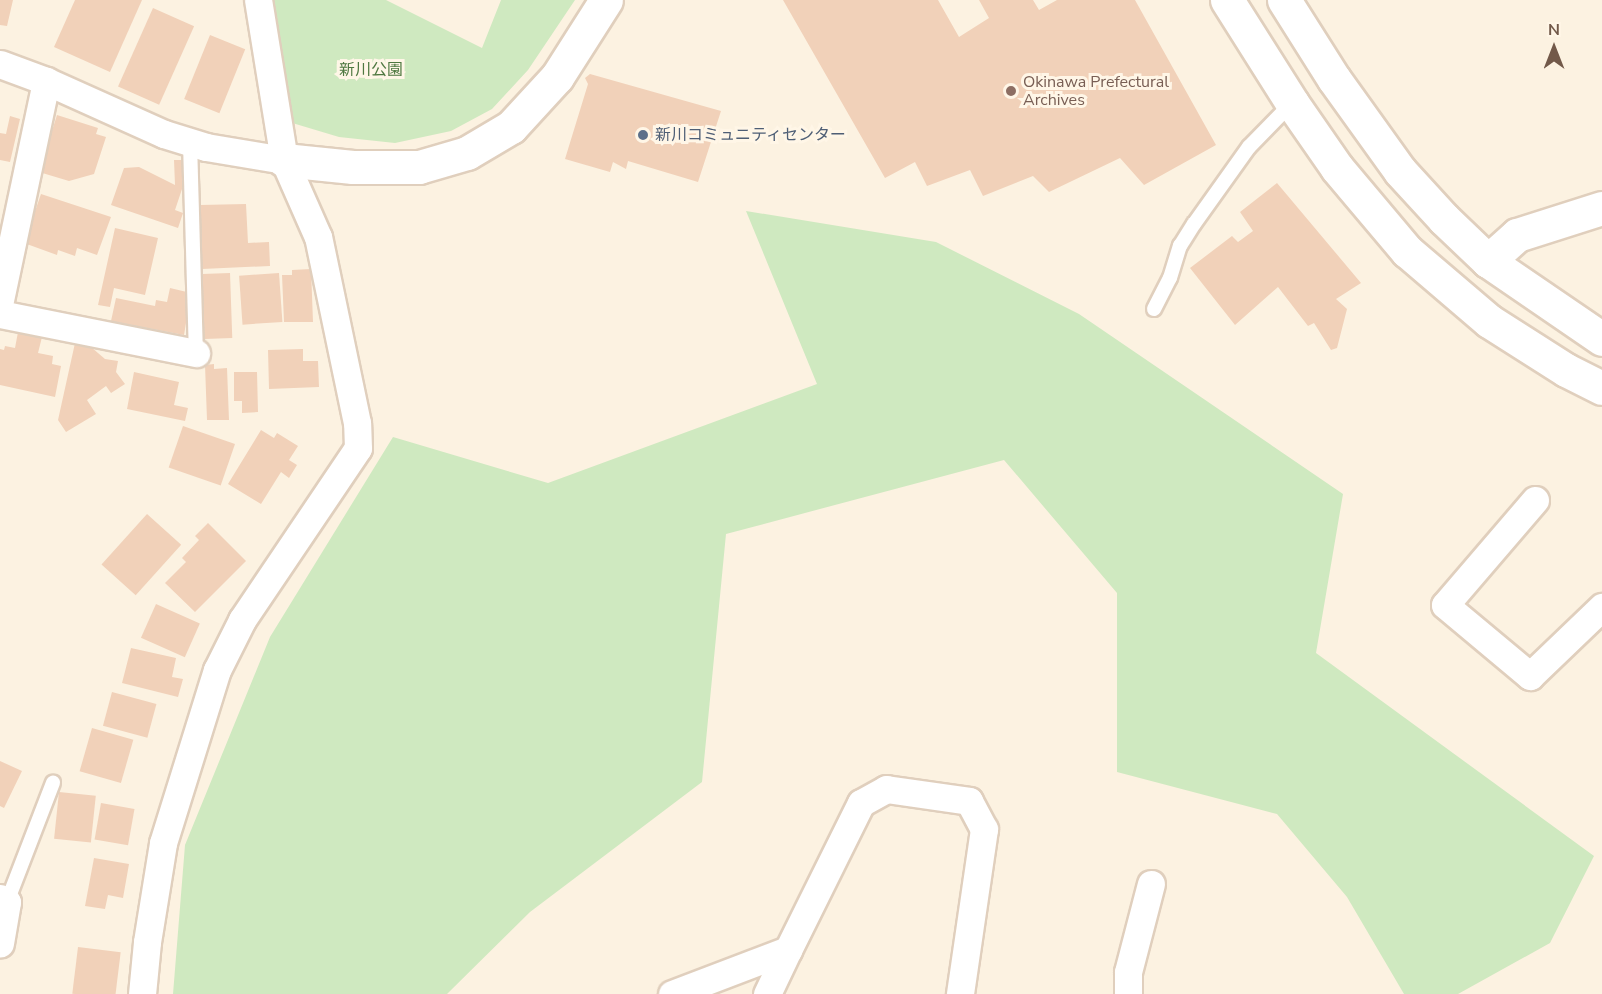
<!DOCTYPE html>
<meta charset="utf-8">
<style>
body{margin:0}
#map{position:relative;width:1602px;height:994px;overflow:hidden;background:#fcf2e1;font-family:"Nunito Sans","Noto Sans JP",sans-serif}
div>[style]{position:absolute}
[style*='--x']{left:calc(var(--x)*1px);top:calc(var(--y)*1px);width:calc(var(--w)*1px);rotate:calc(var(--a)*1deg)}
.green>*{inset:0;background:#cfe9c0}
.building>*{inset:0;background:#f1d1b9;transform-origin:0 0}
.roads{filter:drop-shadow(2px 0 #e0cfbd) drop-shadow(-2px 0 #e0cfbd) drop-shadow(0 2px #e0cfbd) drop-shadow(0 -2px #e0cfbd)}
.lane>*{height:14px;margin:-7px;padding:0 7px;transform-origin:7px;border-radius:7px;background:#fff}
.street>*{height:27px;margin:-13.5px;padding:0 13.5px;transform-origin:13.5px;border-radius:13.5px;background:#fff}
.secondary>*{height:33px;margin:-16.5px;padding:0 16.5px;transform-origin:16.5px;border-radius:16.5px;background:#fff}
.dots>*{width:16px;height:16px;translate:-50% -50%;box-sizing:border-box;border:3px solid #fff6e7;border-radius:50%}
span{translate:-50% -50%;white-space:nowrap;text-align:center;line-height:1.15;-webkit-text-stroke:6px #fff6e7;paint-order:stroke}
.park-label{font-size:16px;color:#4f7841}
.education-label{font-size:16px;color:#785e54}
.left{translate:0 -50%;text-align:left}
.service-label{font-size:16px;color:#4e5e75}
.north{position:absolute;left:1524px;top:18px;width:60px;height:60px;-webkit-text-stroke:4px #fff6e7;paint-order:stroke;rotate:0deg;font-size:16px;font-weight:700;line-height:24px;text-align:center;color:#725949}
.north::after{content:'';display:block;margin:auto;width:21px;height:27px;background:#725949;clip-path:polygon(50% 0,100% 100%,50% 72%,0 100%)}
</style>
<div id="map">
<div class="green">
<div style="clip-path:polygon(269px 0,386px 0,482px 48px,501px 0,575px 0,528px 70px,492px 109px,451px 131px,395px 143px,339px 137px,289px 122px)"></div>
<div style="clip-path:polygon(746px 211px,936px 242px,1079px 314px,1343px 494px,1316px 653px,1594px 856px,1550px 943px,1458px 994px,1404px 994px,1347px 897px,1277px 814px,1117px 772px,1117px 593px,1004px 460px,726px 534px,702px 782px,530px 912px,447px 994px,173px 994px,185px 845px,270px 637px,393px 437px,548px 483px,817px 384px)"></div>
</div>
<div class="building">
<div style="clip-path:polygon(0 0,13px 0,7px 26px,0 25px)"></div>
<div style="clip-path:polygon(75px 0,142px 0,110px 72px,54px 47px)"></div>
<div style="clip-path:polygon(783px 0,938px 0,959px 37px,989px 18px,979px 0,1033px 0,1039px 10px,1057px 0,1135px 0,1216px 145px,1144px 185px,1120px 158px,1049px 192px,1033px 176px,983px 196px,970px 170px,927px 186px,915px 162px,885px 178px)"></div>
<div style="left:153px;top:8px;width:45px;height:86px;rotate:24deg"></div>
<div style="left:210px;top:35px;width:38px;height:69px;rotate:22deg"></div>
<div style="clip-path:polygon(590px 74px,721px 111px,698px 182px,628px 161px,626px 169px,613px 162px,610px 172px,565px 159px,588px 84px,585px 78px)"></div>
<div style="clip-path:polygon(57px 115px,98px 128px,96px 134px,106px 137px,94px 174px,69px 181px,39px 172px)"></div>
<div style="clip-path:polygon(10px 116px,20px 119px,10px 162px,0 160px,0 133px,6px 134px)"></div>
<div style="clip-path:polygon(174px 160px,183px 160px,183px 186px,175px 210px,183px 213px,178px 228px,111px 205px,124px 168px,139px 167px,175px 185px)"></div>
<div style="clip-path:polygon(1277px 183px,1361px 283px,1336px 299px,1347px 309px,1337px 348px,1331px 350px,1314px 323px,1308px 326px,1278px 287px,1235px 325px,1190px 268px,1232px 236px,1238px 242px,1253px 231px,1240px 212px)"></div>
<div style="clip-path:polygon(41px 194px,111px 217px,97px 255px,77px 248px,75px 256px,58px 250px,57px 255px,24px 243px)"></div>
<div style="clip-path:polygon(246px 204px,248px 243px,269px 242px,270px 266px,202px 269px,200px 205px)"></div>
<div style="clip-path:polygon(115px 228px,158px 238px,145px 295px,114px 288px,110px 307px,98px 305px)"></div>
<div style="clip-path:polygon(311px 269px,313px 322px,284px 322px,282px 275px,292px 275px,292px 270px)"></div>
<div style="left:230px;top:273px;width:65px;height:28px;rotate:88deg"></div>
<div style="left:279px;top:273px;width:49px;height:40px;rotate:86deg"></div>
<div style="clip-path:polygon(170px 288px,191px 293px,184px 335px,111px 321px,116px 298px,155px 306px,156px 300px,167px 302px)"></div>
<div style="clip-path:polygon(18px 332px,42px 337px,38px 353px,53px 356px,52px 364px,61px 366px,55px 397px,0 385px,0 349px,4px 350px,5px 346px,15px 348px)"></div>
<div style="clip-path:polygon(75px 343px,91px 347px,105px 359px,118px 361px,116px 372px,125px 384px,111px 393px,106px 386px,87px 400px,96px 414px,66px 432px,58px 420px)"></div>
<div style="clip-path:polygon(303px 349px,303px 361px,318px 361px,319px 387px,269px 389px,268px 350px)"></div>
<div style="clip-path:polygon(214px 364px,214px 369px,227px 368px,229px 420px,207px 420px,205px 365px)"></div>
<div style="clip-path:polygon(134px 372px,179px 382px,174px 405px,188px 408px,185px 421px,127px 409px)"></div>
<div style="clip-path:polygon(234px 372px,257px 372px,258px 412px,242px 413px,242px 401px,234px 401px)"></div>
<div style="left:183px;top:426px;width:55px;height:44px;rotate:19deg"></div>
<div style="clip-path:polygon(261px 430px,274px 438px,277px 433px,298px 446px,289px 460px,297px 465px,289px 478px,281px 472px,261px 504px,228px 484px)"></div>
<div style="left:147px;top:514px;width:46px;height:68px;rotate:42deg"></div>
<div style="clip-path:polygon(208px 523px,246px 561px,195px 612px,165px 583px,186px 562px,182px 558px,199px 540px,195px 536px)"></div>
<div style="left:156px;top:604px;width:48px;height:37px;rotate:24deg"></div>
<div style="clip-path:polygon(131px 648px,176px 658px,172px 677px,183px 679px,178px 697px,122px 683px)"></div>
<div style="left:112px;top:692px;width:46px;height:35px;rotate:15deg"></div>
<div style="left:92px;top:728px;width:43px;height:45px;rotate:16deg"></div>
<div style="clip-path:polygon(0 761px,22px 771px,4px 808px,0 806px)"></div>
<div style="left:59px;top:792px;width:37px;height:47px;rotate:6deg"></div>
<div style="left:101px;top:803px;width:34px;height:37px;rotate:10deg"></div>
<div style="clip-path:polygon(94px 858px,129px 864px,123px 898px,108px 895px,105px 909px,85px 906px)"></div>
<div style="left:78px;top:947px;width:43px;height:47px;rotate:7deg"></div>
</div>
<div class="roads">
<div class="lane">
<div style="--x:190;--y:142;--w:211;--a:88.4"></div>
<div style="--x:1154;--y:309;--w:35;--a:-63"></div>
<div style="--x:1170;--y:278;--w:34;--a:-73"></div>
<div style="--x:1180;--y:246;--w:26;--a:-58"></div>
<div style="--x:1194;--y:224;--w:95;--a:-54.5"></div>
<div style="--x:1249;--y:147;--w:62;--a:-45.7"></div>
<div style="--x:7;--y:902;--w:128;--a:-68.9"></div>
</div>
<div class="street">
<div style="--x:0;--y:64;--w:49;--a:20.3"></div>
<div style="--x:46;--y:81;--w:129;--a:24.2"></div>
<div style="--x:164;--y:134;--w:44;--a:17.2"></div>
<div style="--x:206;--y:147;--w:79;--a:9.5"></div>
<div style="--x:0;--y:300;--w:224;--a:-78.1"></div>
<div style="--x:0;--y:314;--w:200;--a:11.3"></div>
<div style="--x:1535;--y:500;--w:138;--a:130.6"></div>
<div style="--x:1445;--y:605;--w:111;--a:39.9"></div>
<div style="--x:1530;--y:676;--w:100;--a:-43.8"></div>
<div style="--x:0;--y:898;--w:8;--a:30"></div>
<div style="--x:7;--y:902;--w:42;--a:99.7"></div>
<div style="--x:142;--y:994;--w:52;--a:-84.5"></div>
<div style="--x:147;--y:942;--w:100;--a:-80.8"></div>
<div style="--x:163;--y:843;--w:181;--a:-72.7"></div>
<div style="--x:217;--y:670;--w:56;--a:-63.4"></div>
<div style="--x:242;--y:620;--w:207;--a:-56"></div>
<div style="--x:358;--y:448;--w:25;--a:-92"></div>
<div style="--x:357;--y:423;--w:190;--a:-101.8"></div>
<div style="--x:318;--y:237;--w:84;--a:-113.8"></div>
<div style="--x:284;--y:160;--w:162;--a:-99.2"></div>
<div style="--x:672;--y:994;--w:124;--a:-20.8"></div>
<div style="--x:788;--y:950;--w:164;--a:-63.6"></div>
<div style="--x:861;--y:803;--w:29;--a:-29"></div>
<div style="--x:886;--y:789;--w:84;--a:8.2"></div>
<div style="--x:969;--y:801;--w:32;--a:62"></div>
<div style="--x:984;--y:829;--w:167;--a:98.3"></div>
<div style="--x:767;--y:994;--w:49;--a:-64.5"></div>
<div style="--x:1128;--y:994;--w:22;--a:-90"></div>
<div style="--x:1128;--y:972;--w:91;--a:-75.4"></div>
</div>
<div class="secondary">
<div style="--x:1227;--y:0;--w:122;--a:57.7"></div>
<div style="--x:1292;--y:103;--w:79;--a:55.3"></div>
<div style="--x:1337;--y:168;--w:109;--a:49.9"></div>
<div style="--x:1407;--y:251;--w:108;--a:40.5"></div>
<div style="--x:1489;--y:321;--w:91;--a:32.5"></div>
<div style="--x:1566;--y:370;--w:40;--a:26.6"></div>
<div style="--x:1284;--y:0;--w:93;--a:57.7"></div>
<div style="--x:1334;--y:79;--w:113;--a:54.3"></div>
<div style="--x:1400;--y:171;--w:65;--a:47.5"></div>
<div style="--x:1444;--y:219;--w:61;--a:43.7"></div>
<div style="--x:1488;--y:261;--w:138;--a:34.4"></div>
<div style="--x:284;--y:160;--w:69;--a:5.8"></div>
<div style="--x:353;--y:167;--w:66;--a:0"></div>
<div style="--x:419;--y:167;--w:50;--a:-16.3"></div>
<div style="--x:467;--y:153;--w:51;--a:-30.6"></div>
<div style="--x:511;--y:127;--w:68;--a:-47.4"></div>
<div style="--x:557;--y:77;--w:91;--a:-57.5"></div>
<div style="--x:1488;--y:261;--w:39;--a:-42"></div>
<div style="--x:1517;--y:235;--w:89;--a:-17.6"></div>
</div>
</div>
<div class="dots">
<div style="left:1011px;top:91px;background:#8d6e63"></div>
<div style="left:643px;top:135px;background:#5c6f8a"></div>
</div>
<div class="park-label">
<span style="left:371px;top:70px">新川公園</span>
</div>
<div class="education-label">
<span class="left" style="left:1023px;top:91px">Okinawa Prefectural<br>Archives</span>
</div>
<div class="service-label">
<span class="left" style="left:655px;top:135px">新川コミュニティセンター</span>
</div>
<div class="north">N</div>
</div>
